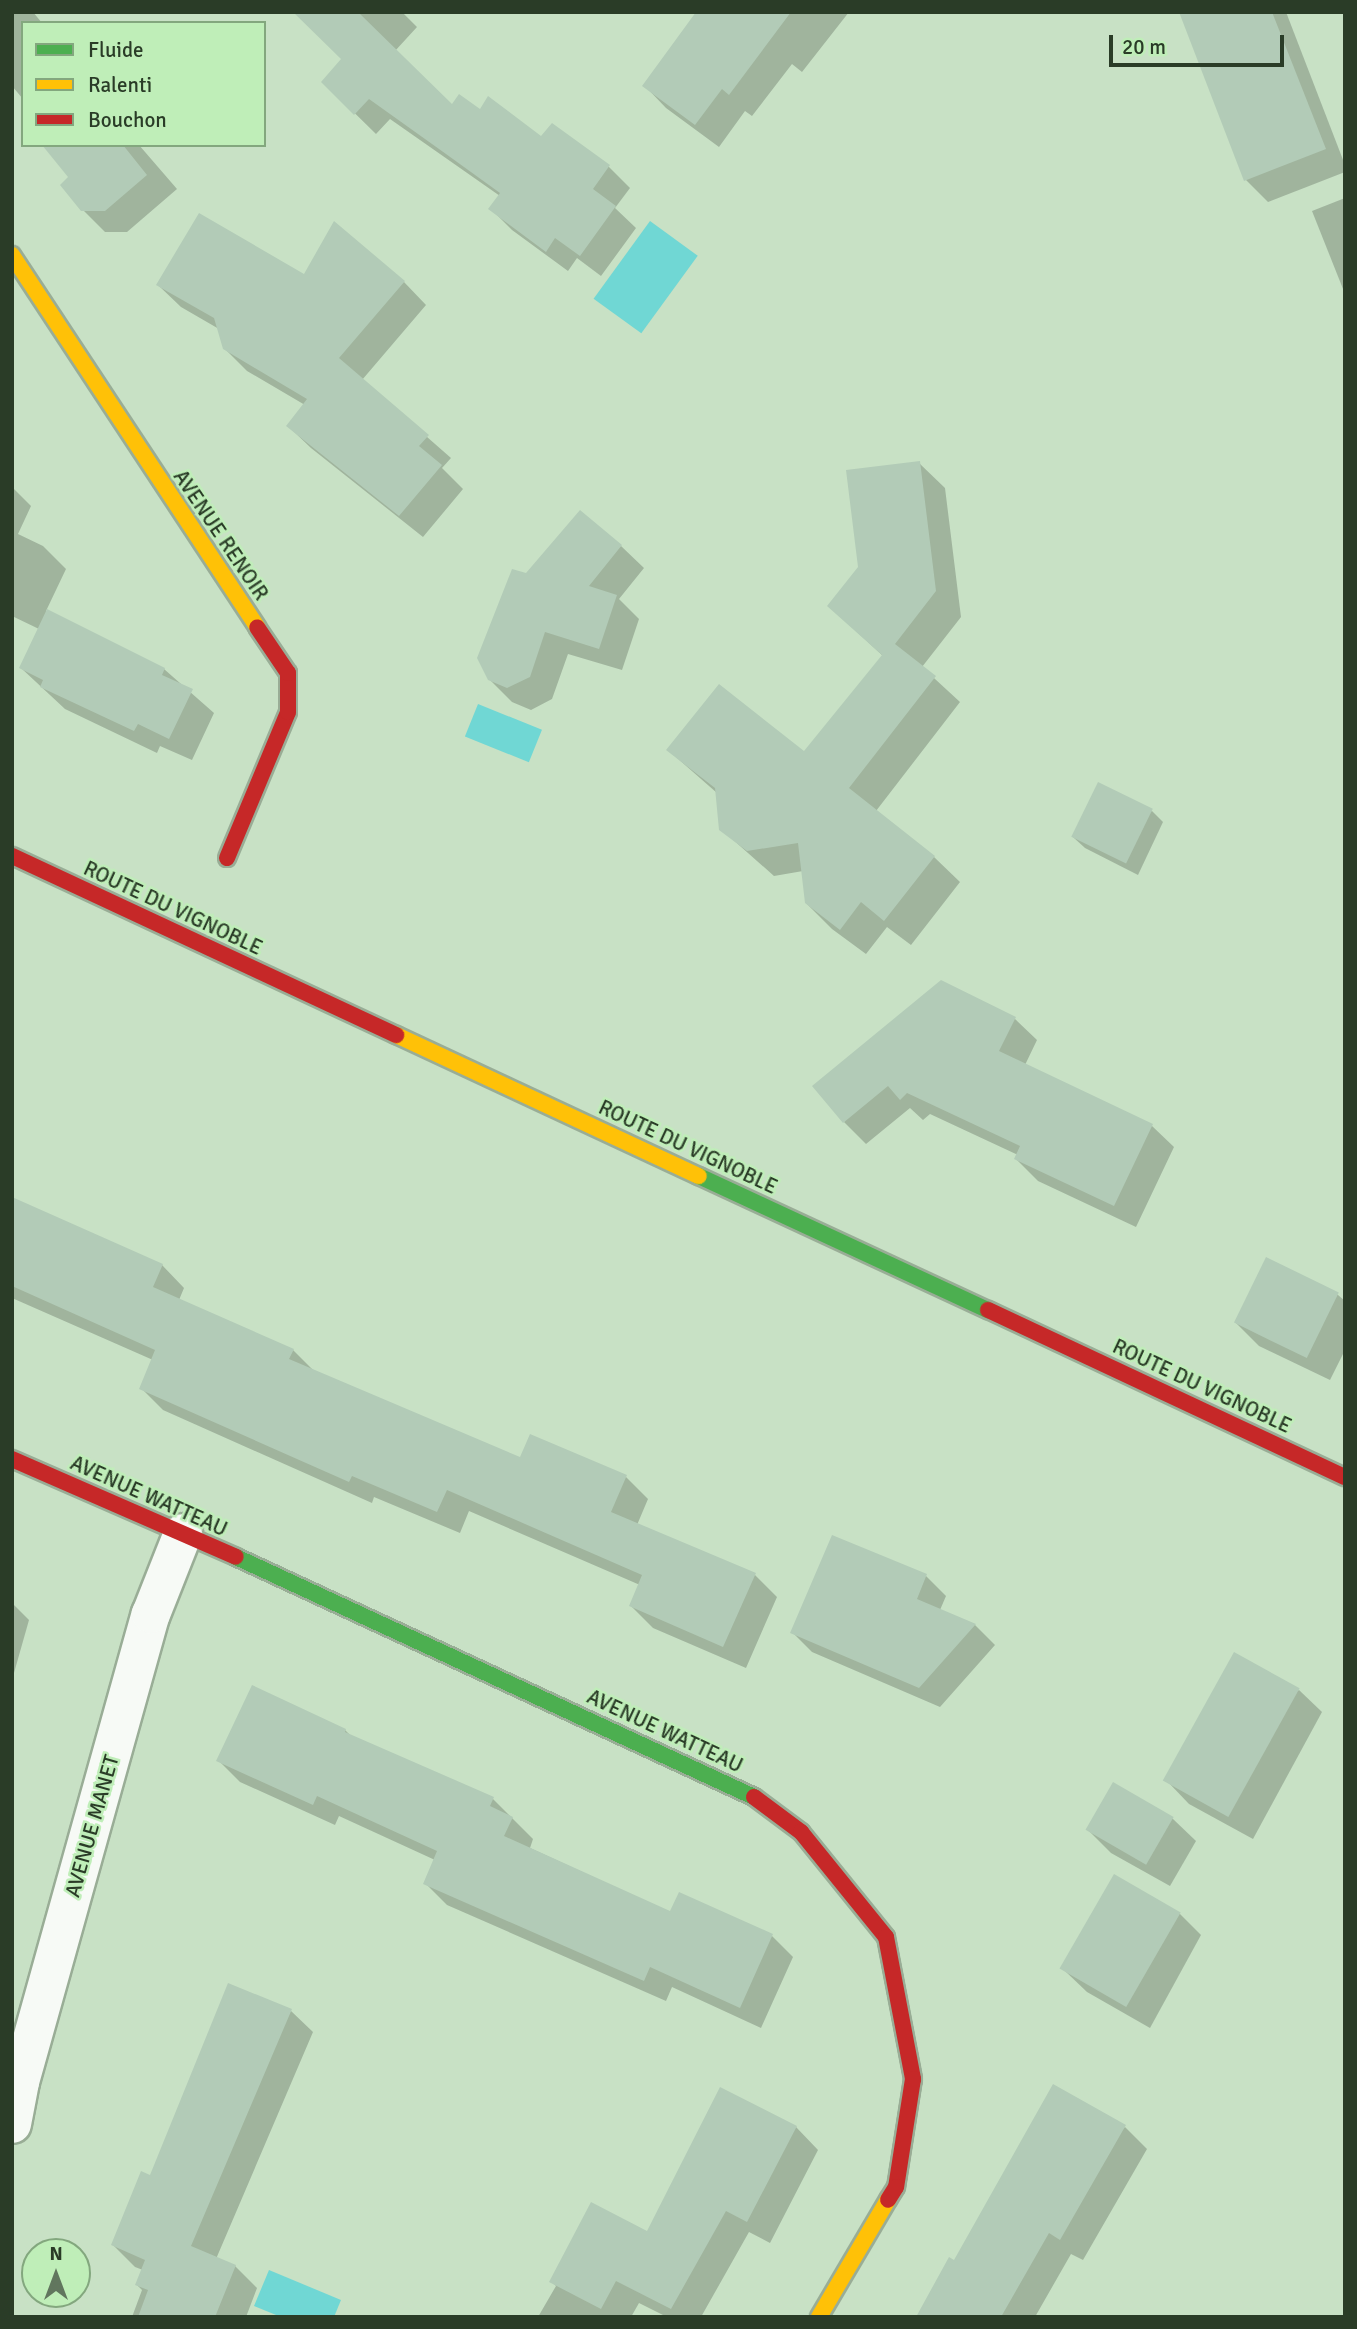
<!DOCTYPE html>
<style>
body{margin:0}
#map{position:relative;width:1357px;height:2329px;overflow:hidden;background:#c8e1c5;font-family:Signika,sans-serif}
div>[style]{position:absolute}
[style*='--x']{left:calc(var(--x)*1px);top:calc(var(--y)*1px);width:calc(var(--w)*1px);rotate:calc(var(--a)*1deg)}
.water>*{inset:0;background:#70d7d4;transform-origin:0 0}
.shadow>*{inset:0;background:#0003}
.building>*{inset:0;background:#b2cbb7;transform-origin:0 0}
.roads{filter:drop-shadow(2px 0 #99ad96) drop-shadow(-2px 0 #99ad96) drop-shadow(0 2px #99ad96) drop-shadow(0 -2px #99ad96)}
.street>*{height:38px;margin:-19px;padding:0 19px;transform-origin:19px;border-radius:19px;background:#f7faf6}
.fast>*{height:16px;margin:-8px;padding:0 8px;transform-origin:8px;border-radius:8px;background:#4caf50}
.slow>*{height:16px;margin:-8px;padding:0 8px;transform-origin:8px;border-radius:8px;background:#ffc107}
.jam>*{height:16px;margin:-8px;padding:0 8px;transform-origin:8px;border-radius:8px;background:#c62828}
span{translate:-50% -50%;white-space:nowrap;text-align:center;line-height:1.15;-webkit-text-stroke:5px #bfeeb8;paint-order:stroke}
.street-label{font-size:21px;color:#2a3c27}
.frame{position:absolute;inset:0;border:14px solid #2a3c27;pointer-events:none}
.legend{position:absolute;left:21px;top:21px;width:245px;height:126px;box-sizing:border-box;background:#bfeeb8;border:2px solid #83a77e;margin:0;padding:9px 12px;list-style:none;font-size:21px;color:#2a3c27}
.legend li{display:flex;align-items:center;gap:14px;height:35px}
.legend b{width:35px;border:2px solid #83a77e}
.north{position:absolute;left:21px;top:2238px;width:70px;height:70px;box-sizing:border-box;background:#bfeeb8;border:2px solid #83a77e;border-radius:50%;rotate:0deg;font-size:19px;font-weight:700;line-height:28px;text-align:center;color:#2a3c27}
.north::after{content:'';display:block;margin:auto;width:24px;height:32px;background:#61765e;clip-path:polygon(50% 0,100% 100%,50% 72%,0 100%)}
.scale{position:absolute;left:1109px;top:35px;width:175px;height:32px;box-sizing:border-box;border:4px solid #2a3c27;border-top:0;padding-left:9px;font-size:21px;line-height:24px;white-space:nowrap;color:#2a3c27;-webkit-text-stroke:5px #bfeeb8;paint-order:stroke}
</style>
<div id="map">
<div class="water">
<div style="left:650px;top:221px;width:59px;height:96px;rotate:36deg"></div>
<div style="left:478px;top:704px;width:69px;height:35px;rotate:22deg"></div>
<div style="clip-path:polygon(269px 2270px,341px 2300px,334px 2317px,281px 2317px,254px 2306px)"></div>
</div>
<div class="shadow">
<div style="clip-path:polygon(12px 12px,33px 12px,42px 23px,23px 23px,23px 99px,12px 86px)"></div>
<div style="clip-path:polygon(295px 12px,402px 12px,417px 27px,395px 51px,452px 107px,480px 111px,541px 138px,552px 125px,609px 167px,630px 188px,615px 208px,636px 228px,601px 276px,577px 258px,568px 271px,512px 230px,491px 209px,500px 196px,390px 119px,376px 134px,323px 82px,343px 60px)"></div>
<div style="clip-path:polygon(698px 12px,849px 12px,802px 72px,792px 64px,752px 116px,745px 111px,719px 147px,666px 108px,644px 85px)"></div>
<div style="clip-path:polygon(1180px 12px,1286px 12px,1345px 165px,1345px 172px,1268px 202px,1246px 180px)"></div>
<div style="clip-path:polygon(44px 145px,139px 145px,177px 189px,127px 232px,105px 232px,83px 210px,70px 177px)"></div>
<div style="clip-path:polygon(1345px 198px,1345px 294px,1312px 211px)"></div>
<div style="clip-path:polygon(305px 277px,404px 282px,426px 305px,362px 380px,451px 458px,442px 468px,463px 489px,423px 537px,311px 448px,288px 426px,305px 405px,247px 371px,224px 348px,219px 329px,181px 307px,158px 285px)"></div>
<div style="clip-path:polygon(919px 463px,945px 488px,961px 617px,922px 667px,960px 702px,876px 811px,934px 857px,960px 882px,911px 945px,887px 927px,866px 954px,832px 929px,806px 903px,803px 871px,774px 876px,721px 829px,717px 793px,668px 750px,804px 754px,883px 656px,829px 606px,859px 568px)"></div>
<div style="clip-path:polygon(12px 487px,31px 506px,18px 534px,43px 546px,66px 569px,46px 611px,164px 669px,214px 713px,192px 760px,160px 746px,157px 753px,65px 709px,21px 668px,39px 629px,12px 616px)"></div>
<div style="clip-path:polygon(621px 546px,644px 568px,619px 599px,639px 619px,622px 670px,568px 654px,552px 699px,531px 710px,512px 702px,489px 679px,526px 575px)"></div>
<div style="clip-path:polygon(1152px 811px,1163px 822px,1138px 875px,1085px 848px,1073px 837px)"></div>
<div style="clip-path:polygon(941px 982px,1015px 1019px,1037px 1040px,1025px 1065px,1152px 1126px,1174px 1147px,1136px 1227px,1038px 1181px,1016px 1159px,1018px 1155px,930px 1114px,923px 1120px,910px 1108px,866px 1144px,844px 1122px)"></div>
<div style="clip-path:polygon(12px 1199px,162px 1265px,184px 1288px,179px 1300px,293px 1350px,315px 1372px,521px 1460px,626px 1477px,648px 1499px,637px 1525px,755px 1575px,777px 1597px,746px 1668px,653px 1628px,631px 1606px,640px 1585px,469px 1511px,460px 1533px,374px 1497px,372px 1503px,163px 1410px,141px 1388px,153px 1360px,12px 1298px)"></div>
<div style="clip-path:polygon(1266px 1260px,1338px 1295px,1345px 1301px,1345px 1350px,1330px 1380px,1259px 1346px,1236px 1323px)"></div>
<div style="clip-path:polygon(832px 1537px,926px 1576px,946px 1596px,940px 1610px,975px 1625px,995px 1645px,940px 1707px,812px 1652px,792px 1632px)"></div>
<div style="clip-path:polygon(12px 1603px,29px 1620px,12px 1680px)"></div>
<div style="clip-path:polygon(1299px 1690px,1322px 1712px,1253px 1839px,1189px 1804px,1167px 1781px)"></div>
<div style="clip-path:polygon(345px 1730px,353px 1738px,493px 1799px,533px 1839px,530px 1848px,671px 1913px,772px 1936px,793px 1957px,761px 2028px,672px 1987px,666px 2001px,447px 1905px,425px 1883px,435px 1860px,339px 1816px,335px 1825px,240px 1782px,218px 1760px)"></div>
<div style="clip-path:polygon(1114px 1785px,1173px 1819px,1196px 1841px,1170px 1886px,1111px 1853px,1089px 1831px)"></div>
<div style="clip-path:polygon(1179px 1913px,1201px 1935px,1150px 2028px,1087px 1992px,1064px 1970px)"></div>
<div style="clip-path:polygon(291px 2011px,313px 2032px,216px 2259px,235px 2266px,257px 2288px,246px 2317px,132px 2317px,142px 2290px,137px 2285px,143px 2270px,135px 2267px,113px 2245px,150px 2177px)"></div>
<div style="clip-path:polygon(796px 2127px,818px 2150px,770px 2243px,749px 2232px,701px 2317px,667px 2317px,639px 2303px,631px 2317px,538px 2317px,556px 2286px,552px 2282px,648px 2233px)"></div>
<div style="clip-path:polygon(1125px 2127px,1147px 2149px,1083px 2260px,1071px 2254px,1035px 2317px,918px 2317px,955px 2262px)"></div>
</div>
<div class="building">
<div style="clip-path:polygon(293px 12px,358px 12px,452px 104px,459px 94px,480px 109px,488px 96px,541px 136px,552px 123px,610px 165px,593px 189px,616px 206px,580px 256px,555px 238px,546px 252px,488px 209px,500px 193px,446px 154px,369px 99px,354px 115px,321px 82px,341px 59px)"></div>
<div style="clip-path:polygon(696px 12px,791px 12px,729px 95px,722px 89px,695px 125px,642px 86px)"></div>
<div style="clip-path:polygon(1179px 12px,1272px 12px,1326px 149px,1244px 181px)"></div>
<div style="clip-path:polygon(42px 145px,123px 145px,147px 175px,105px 211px,81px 211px,60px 185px,68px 177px)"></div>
<div style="clip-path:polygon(199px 213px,304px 274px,334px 221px,405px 281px,339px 358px,429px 435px,419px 446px,442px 465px,399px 516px,286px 426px,307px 399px,223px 349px,214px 318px,156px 285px)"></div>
<div style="clip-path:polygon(920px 461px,936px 591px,895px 644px,936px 676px,849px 788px,935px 856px,884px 921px,861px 902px,840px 930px,805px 903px,798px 843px,747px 851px,719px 830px,715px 788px,666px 750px,719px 684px,804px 751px,882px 655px,827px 606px,858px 567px,846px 470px)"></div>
<div style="clip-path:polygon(580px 510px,622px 545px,589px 586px,617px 595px,599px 649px,545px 632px,530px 677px,507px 688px,488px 680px,477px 658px,512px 569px,526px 573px)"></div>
<div style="clip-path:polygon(47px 609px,165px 668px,162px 675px,193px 689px,169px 739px,138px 724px,134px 731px,40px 687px,43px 680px,19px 668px)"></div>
<div style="left:1098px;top:782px;width:61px;height:61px;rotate:26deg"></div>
<div style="clip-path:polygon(941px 980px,1016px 1017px,999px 1051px,1153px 1124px,1114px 1206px,1014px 1159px,1020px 1146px,907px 1093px,900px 1100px,888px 1086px,843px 1123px,812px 1086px)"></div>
<div style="clip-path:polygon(12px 1197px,163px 1264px,153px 1287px,294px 1349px,289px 1359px,520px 1457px,530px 1434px,627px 1475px,611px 1512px,756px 1573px,723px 1647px,629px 1606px,642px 1575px,447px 1490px,437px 1512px,352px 1476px,349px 1482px,139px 1389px,155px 1350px,12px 1286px)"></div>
<div style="left:1266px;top:1257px;width:81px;height:73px;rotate:26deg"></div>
<div style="clip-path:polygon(832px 1535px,927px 1574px,917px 1599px,976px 1624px,919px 1688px,790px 1633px)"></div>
<div style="left:1234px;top:1652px;width:75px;height:147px;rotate:29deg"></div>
<div style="clip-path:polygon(252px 1685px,346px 1729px,345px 1732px,494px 1797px,490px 1806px,513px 1817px,504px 1836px,670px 1911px,679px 1892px,773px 1934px,740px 2008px,650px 1967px,644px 1981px,423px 1884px,437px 1851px,317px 1796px,313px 1805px,216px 1761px)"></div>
<div style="left:1113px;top:1782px;width:70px;height:55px;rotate:30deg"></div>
<div style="left:1114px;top:1874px;width:77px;height:109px;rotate:30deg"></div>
<div style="clip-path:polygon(228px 1983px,292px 2009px,191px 2246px,236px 2265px,215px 2317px,138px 2317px,148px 2290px,135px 2285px,145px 2260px,111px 2245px,141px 2171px,150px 2175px)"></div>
<div style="clip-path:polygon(1053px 2084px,1126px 2125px,1060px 2240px,1049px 2233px,1001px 2317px,916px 2317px,949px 2257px,954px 2260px)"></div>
<div style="clip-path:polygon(720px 2087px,797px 2126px,747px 2222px,726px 2211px,671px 2309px,616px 2281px,601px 2309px,549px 2282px,591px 2202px,647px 2231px)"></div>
</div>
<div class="roads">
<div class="street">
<div style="--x:12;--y:2124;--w:43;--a:-79.2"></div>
<div style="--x:20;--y:2082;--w:486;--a:-74.4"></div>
<div style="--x:151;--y:1614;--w:87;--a:-68.4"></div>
</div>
<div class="fast">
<div style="--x:699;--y:1176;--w:319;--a:24.9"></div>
<div style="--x:236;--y:1557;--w:571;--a:24.86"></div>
</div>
<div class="slow">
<div style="--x:12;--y:255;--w:445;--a:56.6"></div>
<div style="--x:396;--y:1035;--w:334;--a:25"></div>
<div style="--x:819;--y:2317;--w:136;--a:-59.5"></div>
</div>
<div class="jam">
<div style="--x:12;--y:856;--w:424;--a:25"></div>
<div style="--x:227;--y:858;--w:158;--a:-67.3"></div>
<div style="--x:288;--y:712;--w:39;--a:-90"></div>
<div style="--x:288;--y:673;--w:55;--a:-124"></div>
<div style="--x:988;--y:1310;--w:394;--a:25.1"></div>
<div style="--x:12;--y:1459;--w:244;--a:23.6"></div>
<div style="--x:754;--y:1797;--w:59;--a:36.7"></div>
<div style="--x:801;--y:1832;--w:135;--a:51"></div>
<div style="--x:886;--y:1937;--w:145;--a:79.2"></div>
<div style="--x:913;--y:2079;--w:109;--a:98.9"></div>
<div style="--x:896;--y:2187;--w:15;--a:122"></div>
</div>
</div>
<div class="street-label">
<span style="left:221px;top:535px;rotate:56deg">AVENUE RENOIR</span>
<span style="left:173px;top:908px;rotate:25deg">ROUTE DU VIGNOBLE</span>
<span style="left:688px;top:1147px;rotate:25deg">ROUTE DU VIGNOBLE</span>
<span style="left:1202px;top:1386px;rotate:25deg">ROUTE DU VIGNOBLE</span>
<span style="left:149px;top:1496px;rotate:24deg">AVENUE WATTEAU</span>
<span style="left:665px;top:1731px;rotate:25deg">AVENUE WATTEAU</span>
<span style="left:92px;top:1826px;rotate:-74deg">AVENUE MANET</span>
</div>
<div class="frame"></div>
<ul class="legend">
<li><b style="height:9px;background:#4caf50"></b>Fluide</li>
<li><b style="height:9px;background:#ffc107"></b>Ralenti</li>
<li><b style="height:9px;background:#c62828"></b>Bouchon</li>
</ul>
<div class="north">N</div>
<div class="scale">20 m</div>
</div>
